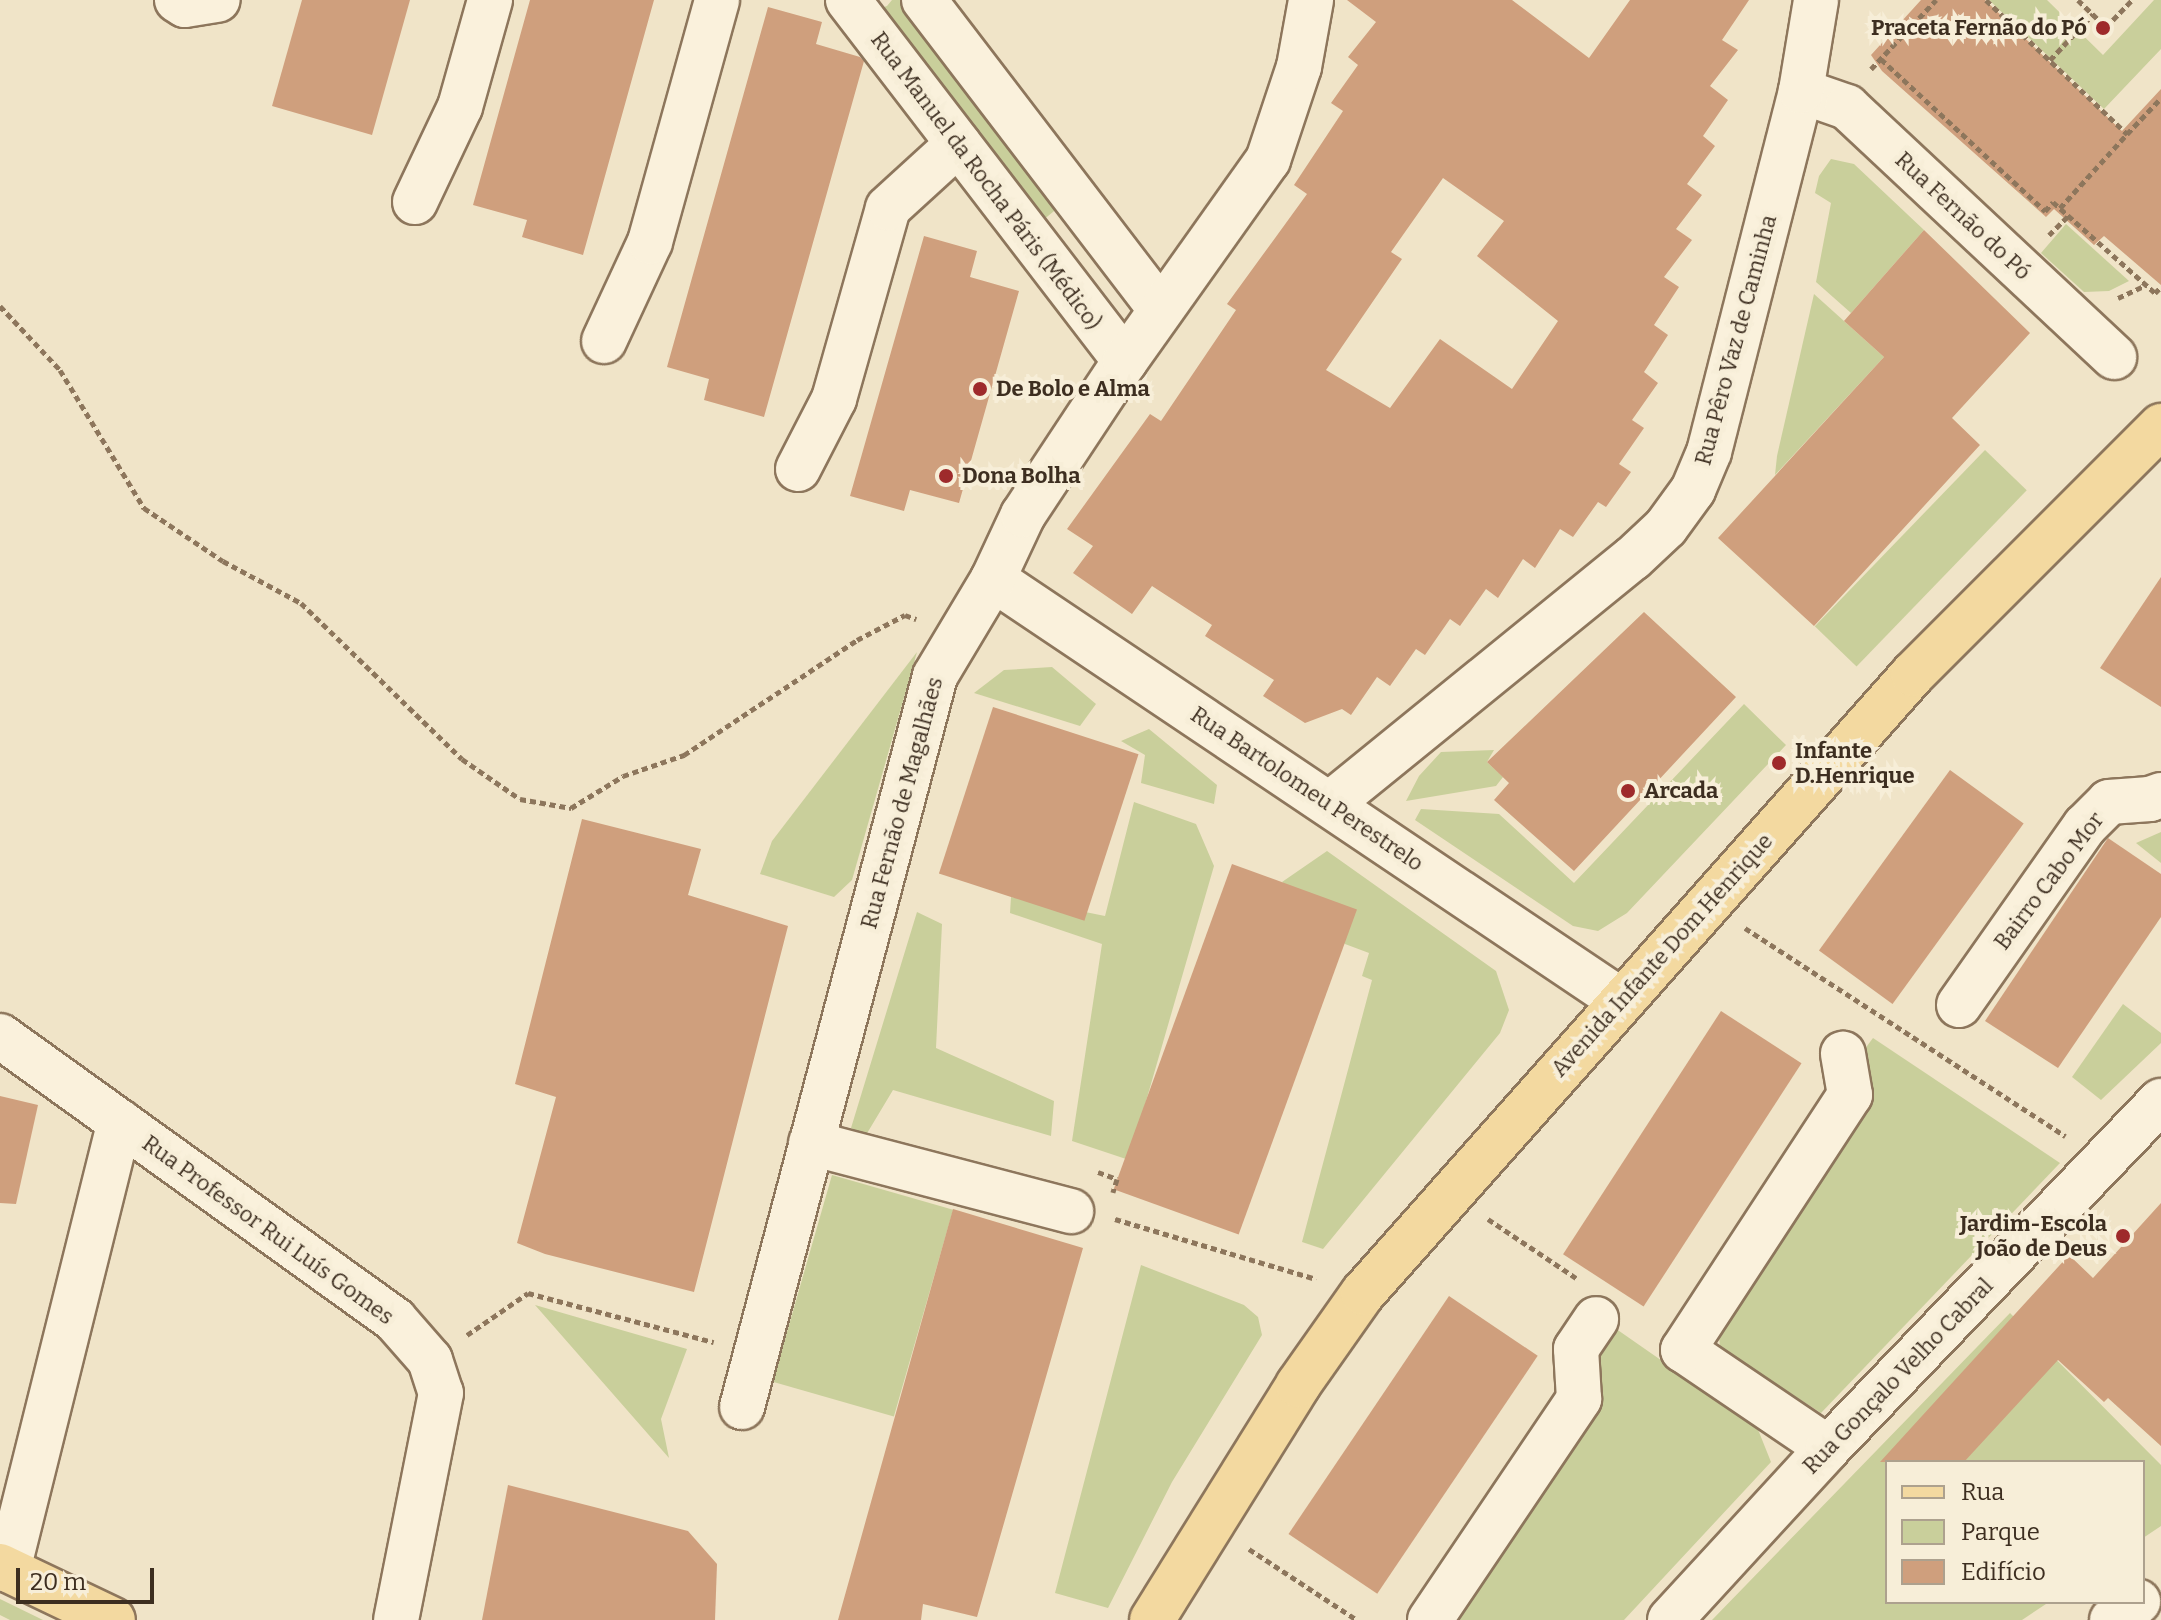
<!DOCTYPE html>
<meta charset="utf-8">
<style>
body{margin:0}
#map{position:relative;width:2161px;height:1620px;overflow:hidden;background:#f0e4c8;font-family:Bitter,serif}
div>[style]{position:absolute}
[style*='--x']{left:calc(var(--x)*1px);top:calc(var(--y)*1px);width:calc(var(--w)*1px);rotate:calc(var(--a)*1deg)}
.green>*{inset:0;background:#c9cf9b;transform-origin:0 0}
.building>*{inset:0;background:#cf9f7d;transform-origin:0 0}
.path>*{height:5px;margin-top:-2.5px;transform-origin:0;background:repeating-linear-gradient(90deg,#8d765c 0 6px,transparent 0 10px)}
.roads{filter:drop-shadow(2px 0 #8d765c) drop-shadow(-2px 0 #8d765c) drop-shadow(0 2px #8d765c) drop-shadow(0 -2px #8d765c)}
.minor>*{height:44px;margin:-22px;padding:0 22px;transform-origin:22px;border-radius:22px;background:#faf1dc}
.major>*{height:44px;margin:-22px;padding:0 22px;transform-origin:22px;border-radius:22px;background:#f3d9a0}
.dots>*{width:22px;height:22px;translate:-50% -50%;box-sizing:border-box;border:4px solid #f7eed8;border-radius:50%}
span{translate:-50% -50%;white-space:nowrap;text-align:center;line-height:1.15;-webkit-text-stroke:8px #f7eed8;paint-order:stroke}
.poi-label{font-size:22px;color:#3d2e20;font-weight:700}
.right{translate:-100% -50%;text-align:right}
.left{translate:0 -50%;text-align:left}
.street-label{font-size:22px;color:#3d2e20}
.legend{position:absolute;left:1885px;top:1460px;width:260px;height:144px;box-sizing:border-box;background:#f7eed8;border:2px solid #ada18e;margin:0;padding:10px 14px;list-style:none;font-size:24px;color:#3d2e20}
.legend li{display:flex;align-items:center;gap:16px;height:40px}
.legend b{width:40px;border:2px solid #ada18e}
.scale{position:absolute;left:16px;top:1568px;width:138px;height:36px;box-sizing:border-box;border:4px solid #3d2e20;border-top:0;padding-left:10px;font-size:24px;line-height:28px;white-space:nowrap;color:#3d2e20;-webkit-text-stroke:6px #f7eed8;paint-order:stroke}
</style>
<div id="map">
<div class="green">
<div style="clip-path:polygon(892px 0,907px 0,1059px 207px,1037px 225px,872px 11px,887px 6px)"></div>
<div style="clip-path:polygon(1989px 0,2047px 0,2103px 55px,2154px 0,2161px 0,2161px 49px,2104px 109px)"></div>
<div style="clip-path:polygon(1831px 159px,1854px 164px,1924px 230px,1851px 313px,1816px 282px,1831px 203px,1815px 193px,1819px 176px)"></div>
<div style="clip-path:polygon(2066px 224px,2129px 281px,2109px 291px,2084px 292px,2041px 253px)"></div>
<div style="clip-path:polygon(1814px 294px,1884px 357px,1775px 475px,1777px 456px)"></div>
<div style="left:1985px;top:450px;width:58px;height:245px;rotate:44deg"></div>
<div style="clip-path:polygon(917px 652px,852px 880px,834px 897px,760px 874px,772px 841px)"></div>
<div style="clip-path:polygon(1052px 667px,1096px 704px,1080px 726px,974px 693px,1004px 670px)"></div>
<div style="clip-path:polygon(1744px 704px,1786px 745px,1627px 913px,1598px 931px,1573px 926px,1415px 820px,1421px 809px,1499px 814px,1574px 883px)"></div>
<div style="clip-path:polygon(1149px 729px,1217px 785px,1214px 804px,1141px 783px,1145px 755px,1121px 741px)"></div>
<div style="clip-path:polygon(1494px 750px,1487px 762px,1503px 777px,1496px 786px,1406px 801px,1419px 776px,1441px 752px)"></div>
<div style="clip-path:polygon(1134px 802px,1196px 824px,1214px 866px,1129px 1160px,1072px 1141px,1102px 944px,1010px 913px,1011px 897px,1105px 916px)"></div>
<div style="clip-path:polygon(2161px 832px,2161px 863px,2136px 843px)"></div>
<div style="clip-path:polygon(1327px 851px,1496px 971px,1509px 1010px,1500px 1033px,1323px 1249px,1302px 1242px,1372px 980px,1362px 976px,1369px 953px,1345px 944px,1282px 882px)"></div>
<div style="clip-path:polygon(917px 912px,942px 924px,936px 1048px,1054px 1101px,1051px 1136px,893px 1090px,866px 1135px,851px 1128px)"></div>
<div style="clip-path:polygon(2123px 1004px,2161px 1033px,2161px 1043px,2101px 1100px,2072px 1077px)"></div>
<div style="clip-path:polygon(1873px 1038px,2060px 1163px,1821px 1413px,1720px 1348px,1718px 1324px,1858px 1058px)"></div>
<div style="left:832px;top:1175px;width:126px;height:215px;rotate:16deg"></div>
<div style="clip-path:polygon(1141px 1265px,1244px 1305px,1258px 1317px,1262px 1335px,1172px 1482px,1108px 1608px,1055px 1593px)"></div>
<div style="clip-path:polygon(535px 1305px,687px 1349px,661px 1419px,669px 1458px)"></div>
<div style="clip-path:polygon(2010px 1313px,2161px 1465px,2161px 1526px,2143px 1538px,2143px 1462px,1887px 1462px,1887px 1602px,2049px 1602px,2022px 1620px,1712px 1620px)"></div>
<div style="clip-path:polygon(1612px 1326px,1757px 1427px,1771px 1462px,1624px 1620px,1451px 1620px,1601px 1390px,1587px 1350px)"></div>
<div style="clip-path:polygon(0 1599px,43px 1620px,10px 1620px,0 1615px)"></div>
</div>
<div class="building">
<div style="clip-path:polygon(302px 0,410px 0,372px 135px,272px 106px)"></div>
<div style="clip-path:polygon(530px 0,654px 0,583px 255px,522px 237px,527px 220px,473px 205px)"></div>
<div style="clip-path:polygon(evenodd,1347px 0,1512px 0,1589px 58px,1630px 0,1749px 0,1722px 40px,1738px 50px,1710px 86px,1728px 100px,1703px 136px,1715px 146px,1687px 184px,1702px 195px,1676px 229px,1692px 240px,1664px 277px,1679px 287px,1654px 325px,1668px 335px,1644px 372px,1658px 383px,1632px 420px,1644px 428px,1619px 464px,1631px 472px,1606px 507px,1598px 502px,1573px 537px,1560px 529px,1535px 568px,1523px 559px,1498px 598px,1486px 589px,1460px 626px,1450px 619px,1425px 655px,1416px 649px,1390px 686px,1377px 677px,1351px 715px,1342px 709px,1305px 723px,1263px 696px,1274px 680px,1205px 636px,1212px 625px,1152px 586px,1132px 614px,1073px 573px,1093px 546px,1067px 529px,1150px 414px,1161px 421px,1236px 310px,1227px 304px,1307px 194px,1294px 185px,1343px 111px,1331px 103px,1358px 65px,1348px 57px,1376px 22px,1347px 0,1443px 178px,1504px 221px,1477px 256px,1558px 321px,1512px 389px,1440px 339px,1390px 408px,1326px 370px,1402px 259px,1391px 252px,1443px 178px)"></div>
<div style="clip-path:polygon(1921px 0,1985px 0,2122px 131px,2161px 89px,2161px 285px,2104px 236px,2094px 245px,2054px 209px,2046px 217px,1882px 71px,1871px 55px)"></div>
<div style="clip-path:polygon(768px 7px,822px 22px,816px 44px,860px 57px,864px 61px,764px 417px,704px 400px,709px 379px,667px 367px)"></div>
<div style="clip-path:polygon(1924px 230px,2030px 333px,1952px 418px,1980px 445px,1814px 626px,1718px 538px,1884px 357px,1844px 321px)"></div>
<div style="clip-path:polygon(924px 236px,977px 251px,970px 277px,1019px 291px,959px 503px,910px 490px,904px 511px,850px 496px)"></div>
<div style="clip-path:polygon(2161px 577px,2161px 707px,2100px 668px)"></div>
<div style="clip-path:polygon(1644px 612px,1736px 697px,1574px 871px,1494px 800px,1509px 783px,1487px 762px)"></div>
<div style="left:993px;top:707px;width:153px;height:175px;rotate:18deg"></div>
<div style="left:1950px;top:770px;width:91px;height:223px;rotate:36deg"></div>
<div style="clip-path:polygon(582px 819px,701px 849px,688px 895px,788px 926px,694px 1292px,545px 1254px,517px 1243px,556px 1097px,515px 1084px)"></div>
<div style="clip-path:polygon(2108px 838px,2161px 874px,2161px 917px,2058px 1068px,1985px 1021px)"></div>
<div style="left:1232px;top:864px;width:133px;height:346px;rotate:20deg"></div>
<div style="left:1721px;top:1011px;width:96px;height:290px;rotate:33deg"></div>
<div style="clip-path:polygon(0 1096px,38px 1105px,16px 1204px,0 1203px)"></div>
<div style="clip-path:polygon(2161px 1203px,2161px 1446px,2108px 1398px,2104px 1402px,2058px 1360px,1964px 1462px,1880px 1462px,2069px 1255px,2093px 1278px)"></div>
<div style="clip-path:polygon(953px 1209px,1083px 1248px,977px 1617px,923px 1604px,921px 1620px,838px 1620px)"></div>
<div style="left:1449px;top:1296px;width:107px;height:287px;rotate:34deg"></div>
<div style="clip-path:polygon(508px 1485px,688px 1531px,717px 1564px,715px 1620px,482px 1620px)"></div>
</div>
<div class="path">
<div style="--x:1986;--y:0;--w:195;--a:43.5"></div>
<div style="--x:2127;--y:134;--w:50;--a:-46.6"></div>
<div style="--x:2078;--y:0;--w:39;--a:44"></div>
<div style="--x:2106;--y:27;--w:37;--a:-46"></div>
<div style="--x:1881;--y:59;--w:224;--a:42.8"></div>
<div style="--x:2045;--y:211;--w:12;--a:-48"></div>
<div style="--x:2053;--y:202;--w:137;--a:41.7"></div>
<div style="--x:2155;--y:293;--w:8;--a:-45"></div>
<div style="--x:2050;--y:60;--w:63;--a:-46.9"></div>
<div style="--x:1871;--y:69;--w:95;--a:-46.7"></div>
<div style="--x:2060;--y:208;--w:100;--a:-47.8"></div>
<div style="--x:2049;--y:235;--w:27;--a:-45"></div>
<div style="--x:2118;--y:298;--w:31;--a:-25"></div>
<div style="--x:0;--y:306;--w:88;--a:46.8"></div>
<div style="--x:60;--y:370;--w:162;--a:58.7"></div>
<div style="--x:144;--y:508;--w:95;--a:33.9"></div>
<div style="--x:223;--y:561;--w:89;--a:28.3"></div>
<div style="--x:301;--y:603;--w:224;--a:44.1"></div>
<div style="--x:462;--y:759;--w:70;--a:34.6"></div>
<div style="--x:520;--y:799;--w:52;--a:10"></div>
<div style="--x:571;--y:808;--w:61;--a:-31.6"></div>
<div style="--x:623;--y:776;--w:65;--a:-19"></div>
<div style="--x:684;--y:755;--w:208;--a:-33.6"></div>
<div style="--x:857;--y:640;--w:54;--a:-27.5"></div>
<div style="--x:905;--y:615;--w:12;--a:20"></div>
<div style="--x:1745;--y:928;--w:382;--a:33"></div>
<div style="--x:1098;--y:1172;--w:20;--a:20"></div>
<div style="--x:1117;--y:1179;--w:14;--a:107"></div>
<div style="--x:1115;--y:1219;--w:210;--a:16.6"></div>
<div style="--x:1488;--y:1219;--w:106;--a:33.8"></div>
<div style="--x:467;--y:1335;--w:74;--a:-34.5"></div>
<div style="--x:528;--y:1293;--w:192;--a:14.8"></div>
<div style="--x:1249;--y:1549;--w:129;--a:33.3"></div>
</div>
<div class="roads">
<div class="minor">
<div style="--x:177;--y:0;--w:9;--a:32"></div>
<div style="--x:185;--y:5;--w:33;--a:-9"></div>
<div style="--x:848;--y:0;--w:455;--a:52.5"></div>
<div style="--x:924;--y:0;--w:390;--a:52.6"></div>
<div style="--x:1801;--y:91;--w:49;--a:19.2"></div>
<div style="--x:1847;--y:107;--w:366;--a:43.1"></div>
<div style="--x:415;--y:202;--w:105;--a:-64.7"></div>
<div style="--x:460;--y:107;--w:111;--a:-74.3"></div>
<div style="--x:604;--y:341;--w:109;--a:-65.1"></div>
<div style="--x:650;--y:242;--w:251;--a:-74.5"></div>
<div style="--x:798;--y:469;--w:79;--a:-62.8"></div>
<div style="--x:834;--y:399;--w:198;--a:-74.2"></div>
<div style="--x:888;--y:208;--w:95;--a:-42.4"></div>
<div style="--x:993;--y:579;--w:755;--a:33.88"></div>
<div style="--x:1330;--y:804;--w:390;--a:-39.1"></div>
<div style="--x:1633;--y:558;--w:45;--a:-43.2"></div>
<div style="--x:1666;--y:527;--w:46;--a:-53.9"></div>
<div style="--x:1693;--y:490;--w:41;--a:-67.2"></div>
<div style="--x:1709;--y:452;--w:373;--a:-75.7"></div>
<div style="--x:1801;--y:91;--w:92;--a:-80.6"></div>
<div style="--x:1959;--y:1005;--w:219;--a:-54.9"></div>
<div style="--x:2085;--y:826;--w:34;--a:-45"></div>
<div style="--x:2109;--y:802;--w:41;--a:-4.2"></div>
<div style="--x:2150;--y:799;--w:12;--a:-20"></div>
<div style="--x:0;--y:1036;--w:486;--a:35.7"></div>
<div style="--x:395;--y:1320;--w:53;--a:48.8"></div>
<div style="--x:430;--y:1360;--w:35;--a:72"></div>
<div style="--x:441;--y:1393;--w:231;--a:101.2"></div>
<div style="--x:811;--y:1143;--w:269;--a:14.7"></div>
<div style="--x:742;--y:1407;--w:756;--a:-75.21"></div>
<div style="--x:935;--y:676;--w:113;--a:-59.1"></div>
<div style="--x:993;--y:579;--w:71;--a:-64.9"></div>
<div style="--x:1023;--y:515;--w:185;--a:-56.5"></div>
<div style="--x:1125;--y:361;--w:247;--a:-54.6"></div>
<div style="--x:1268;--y:160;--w:98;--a:-71.6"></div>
<div style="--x:1299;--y:67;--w:68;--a:-79.8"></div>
<div style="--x:1828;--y:1448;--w:175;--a:-145.9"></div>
<div style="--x:1683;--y:1350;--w:305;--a:-56.8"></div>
<div style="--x:1850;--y:1095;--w:42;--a:-99.7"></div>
<div style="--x:8;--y:1570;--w:462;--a:-76"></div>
<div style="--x:1430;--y:1620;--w:267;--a:-56"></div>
<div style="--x:1579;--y:1399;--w:50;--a:-93.4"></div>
<div style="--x:1576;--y:1349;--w:36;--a:-56"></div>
<div style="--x:1670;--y:1620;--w:234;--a:-47.4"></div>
<div style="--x:1828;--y:1448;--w:481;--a:-46.2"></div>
<div style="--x:2112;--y:1620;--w:32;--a:-35"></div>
</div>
<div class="major">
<div style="--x:0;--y:1566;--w:125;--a:25.5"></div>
<div style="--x:1152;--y:1620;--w:277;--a:-58.1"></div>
<div style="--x:1298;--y:1385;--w:113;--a:-54.8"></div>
<div style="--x:1363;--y:1293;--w:828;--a:-48.38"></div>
<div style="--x:1913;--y:674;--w:351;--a:-45"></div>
</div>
</div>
<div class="dots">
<div style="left:2103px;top:28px;background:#9e2a2b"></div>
<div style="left:980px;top:389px;background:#9e2a2b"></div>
<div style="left:946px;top:476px;background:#9e2a2b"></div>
<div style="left:1779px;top:763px;background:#9e2a2b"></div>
<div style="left:1628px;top:791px;background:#9e2a2b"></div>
<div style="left:2123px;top:1236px;background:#9e2a2b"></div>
</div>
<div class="poi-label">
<span class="right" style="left:2087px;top:28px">Praceta Fernão do Pó</span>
<span class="left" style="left:996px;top:389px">De Bolo e Alma</span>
<span class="left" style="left:962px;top:476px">Dona Bolha</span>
<span class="left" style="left:1795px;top:763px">Infante<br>D.Henrique</span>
<span class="left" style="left:1644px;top:791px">Arcada</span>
<span class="right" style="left:2107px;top:1236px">Jardim-Escola<br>João de Deus</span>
</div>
<div class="street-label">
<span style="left:986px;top:181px;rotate:53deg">Rua Manuel da Rocha Páris (Médico)</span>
<span style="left:1963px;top:216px;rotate:43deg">Rua Fernão do Pó</span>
<span style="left:1736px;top:340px;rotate:-75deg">Rua Pêro Vaz de Caminha</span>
<span style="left:1307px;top:789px;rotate:34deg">Rua Bartolomeu Perestrelo</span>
<span style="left:902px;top:803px;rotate:-75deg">Rua Fernão de Magalhães</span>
<span style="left:2049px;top:881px;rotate:-53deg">Bairro Cabo Mor</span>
<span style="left:1662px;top:955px;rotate:-48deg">Avenida Infante Dom Henrique</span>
<span style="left:268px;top:1230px;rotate:36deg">Rua Professor Rui Luís Gomes</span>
<span style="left:1898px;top:1376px;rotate:-46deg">Rua Gonçalo Velho Cabral</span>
</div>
<ul class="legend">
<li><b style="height:10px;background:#f3d9a0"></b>Rua</li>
<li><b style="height:22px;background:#c9cf9b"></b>Parque</li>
<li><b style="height:22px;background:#cf9f7d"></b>Edifício</li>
</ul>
<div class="scale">20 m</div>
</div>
